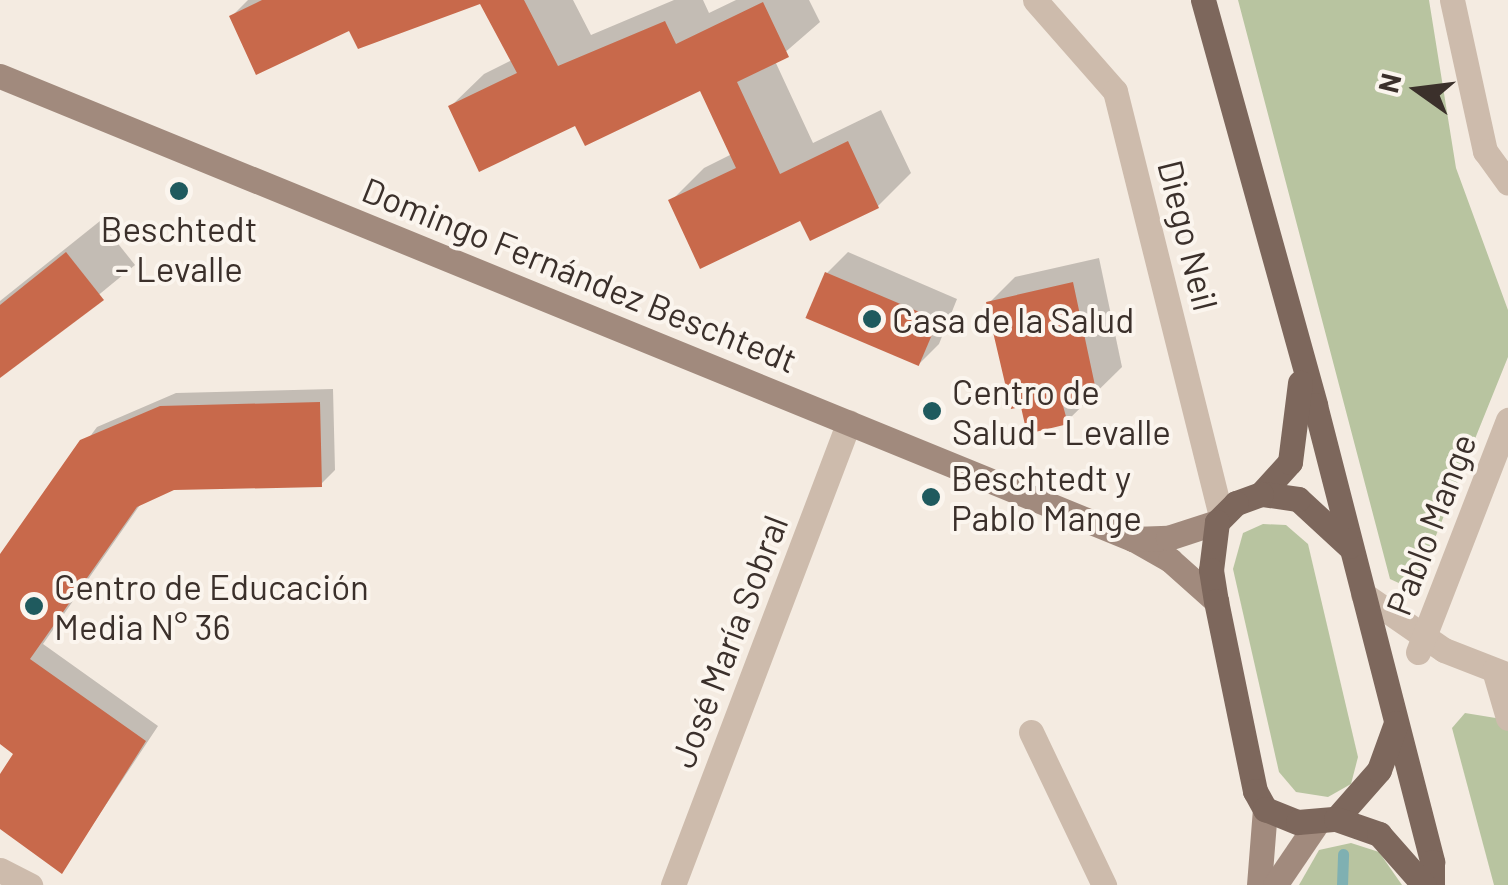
<!DOCTYPE html>
<meta charset="utf-8">
<style>
body{margin:0}
#map{position:relative;width:1508px;height:885px;overflow:hidden;background:#f4ebe1;font-family:Barlow,sans-serif}
div>[style]{position:absolute}
[style*='--x']{left:calc(var(--x)*1px);top:calc(var(--y)*1px);width:calc(var(--w)*1px);rotate:calc(var(--a)*1deg)}
.green>*{inset:0;background:#b8c4a0}
.shadow>*{inset:0;background:#0003}
.stream>*{height:11px;margin:-5.5px;padding:0 5.5px;transform-origin:5.5px;border-radius:5.5px;background:#7fb0b2}
.building>*{inset:0;background:#c8694b;transform-origin:0 0}
.street>*{height:25px;margin:-12.5px;padding:0 12.5px;transform-origin:12.5px;border-radius:12.5px;background:#cdbbac}
.secondary>*{height:25px;margin:-12.5px;padding:0 12.5px;transform-origin:12.5px;border-radius:12.5px;background:#a18a7d}
.primary>*{height:25px;margin:-12.5px;padding:0 12.5px;transform-origin:12.5px;border-radius:12.5px;background:#7d675c}
.dots>*{width:28px;height:28px;translate:-50% -50%;box-sizing:border-box;border:5px solid #fbf5ee;border-radius:50%}
span{translate:-50% -50%;white-space:nowrap;text-align:center;line-height:1.15;-webkit-text-stroke:8px #fbf5ee;paint-order:stroke}
.poi-label{font-size:35px;color:#3b302b}
.left{translate:0 -50%;text-align:left}
.street-label{font-size:35px;color:#3b302b}
.north{position:absolute;left:1368px;top:40px;width:100px;height:100px;-webkit-text-stroke:8px #fbf5ee;paint-order:stroke;rotate:284deg;font-size:28px;font-weight:700;line-height:40px;text-align:center;color:#3b302b}
.north::after{content:'';display:block;margin:auto;width:35px;height:45px;background:#3b302b;clip-path:polygon(50% 0,100% 100%,50% 72%,0 100%)}
</style>
<div id="map">
<div class="green">
<div style="clip-path:polygon(1238px 0,1429px 0,1456px 168px,1508px 310px,1508px 357px,1414px 590px,1390px 579px)"></div>
<div style="clip-path:polygon(1286px 525px,1308px 544px,1358px 757px,1351px 784px,1328px 797px,1296px 792px,1279px 772px,1233px 569px,1243px 533px,1263px 524px)"></div>
<div style="clip-path:polygon(1465px 713px,1508px 720px,1508px 885px,1494px 885px,1452px 728px)"></div>
<div style="clip-path:polygon(1351px 843px,1379px 852px,1402px 885px,1299px 885px,1319px 850px)"></div>
</div>
<div class="shadow">
<div style="clip-path:polygon(248px 0,573px 0,591px 35px,674px 0,703px 0,709px 13px,736px 0,809px 0,820px 22px,775px 61px,813px 143px,881px 110px,911px 173px,878px 206px,811px 238px,801px 218px,671px 201px,704px 168px,732px 154px,701px 87px,576px 123px,451px 106px,484px 74px,512px 60px,481px 1px,350px 27px,232px 16px)"></div>
<div style="clip-path:polygon(100px 221px,135px 265px,0 376px,0 301px)"></div>
<div style="clip-path:polygon(848px 252px,957px 299px,939px 344px,919px 364px,827px 273px)"></div>
<div style="clip-path:polygon(1099px 258px,1122px 367px,1066px 422px,989px 303px,1015px 277px)"></div>
<div style="clip-path:polygon(333px 389px,335px 470px,321px 484px,173px 488px,142px 502px,43px 644px,158px 726px,62px 871px,0 826px,0 779px,17px 753px,0 741px,0 558px,97px 427px,176px 393px)"></div>
</div>
<div class="stream">
<div style="--x:1342;--y:885;--w:31;--a:-88"></div>
</div>
<div class="building">
<div style="clip-path:polygon(262px 0,524px 0,558px 66px,665px 21px,676px 44px,763px 2px,789px 57px,737px 82px,780px 174px,848px 141px,879px 208px,810px 241px,800px 221px,700px 269px,668px 200px,736px 168px,700px 91px,585px 146px,575px 126px,479px 172px,448px 106px,517px 73px,480px 4px,358px 49px,349px 31px,256px 75px,229px 16px)"></div>
<div style="clip-path:polygon(66px 252px,104px 300px,0 378px,0 305px)"></div>
<div style="left:825px;top:272px;width:123px;height:50px;rotate:23deg"></div>
<div style="clip-path:polygon(1073px 282px,1097px 395px,1062px 402px,1068px 424px,1027px 434px,1021px 407px,1011px 409px,986px 302px)"></div>
<div style="clip-path:polygon(320px 402px,322px 487px,174px 490px,137px 507px,30px 659px,146px 741px,62px 874px,0 829px,0 774px,13px 754px,0 744px,0 554px,80px 440px,160px 406px)"></div>
</div>
<div class="street">
<div style="--x:1035;--y:0;--w:121;--a:48.7"></div>
<div style="--x:1115;--y:91;--w:438;--a:76"></div>
<div style="--x:1452;--y:0;--w:155;--a:77.7"></div>
<div style="--x:1485;--y:151;--w:39;--a:54"></div>
<div style="--x:1363;--y:594;--w:98;--a:34.7"></div>
<div style="--x:1444;--y:650;--w:69;--a:21.3"></div>
<div style="--x:1418;--y:652;--w:249;--a:-68.8"></div>
<div style="--x:1494;--y:670;--w:50;--a:73.7"></div>
<div style="--x:1031;--y:732;--w:170;--a:64.5"></div>
<div style="--x:0;--y:870;--w:34;--a:27"></div>
<div style="--x:673;--y:885;--w:495;--a:-69.2"></div>
</div>
<div class="secondary">
<div style="--x:0;--y:76;--w:1224;--a:22.23"></div>
<div style="--x:1133;--y:539;--w:43;--a:29.6"></div>
<div style="--x:1170;--y:560;--w:62;--a:41.7"></div>
<div style="--x:1133;--y:539;--w:35;--a:-2"></div>
<div style="--x:1168;--y:538;--w:52;--a:-18.1"></div>
<div style="--x:1259;--y:885;--w:76;--a:-85.5"></div>
<div style="--x:1275;--y:885;--w:75;--a:-55.9"></div>
</div>
<div class="primary">
<div style="--x:1203;--y:0;--w:420;--a:74.5"></div>
<div style="--x:1315;--y:405;--w:472;--a:75.6"></div>
<div style="--x:1432;--y:862;--w:23;--a:90"></div>
<div style="--x:1261;--y:494;--w:43;--a:-47.8"></div>
<div style="--x:1290;--y:462;--w:80;--a:-82.8"></div>
<div style="--x:1349;--y:546;--w:69;--a:-137.3"></div>
<div style="--x:1298;--y:499;--w:37;--a:-172"></div>
<div style="--x:1261;--y:494;--w:27;--a:160"></div>
<div style="--x:1236;--y:503;--w:27;--a:135"></div>
<div style="--x:1217;--y:522;--w:48;--a:97.1"></div>
<div style="--x:1211;--y:570;--w:31;--a:81"></div>
<div style="--x:1216;--y:601;--w:194;--a:78.4"></div>
<div style="--x:1255;--y:791;--w:21;--a:61"></div>
<div style="--x:1265;--y:809;--w:35;--a:22"></div>
<div style="--x:1298;--y:822;--w:38;--a:-5"></div>
<div style="--x:1336;--y:819;--w:65;--a:-48.7"></div>
<div style="--x:1379;--y:770;--w:50;--a:-70.1"></div>
<div style="--x:1336;--y:819;--w:46;--a:19.2"></div>
<div style="--x:1379;--y:834;--w:68;--a:48.6"></div>
</div>
<div class="dots">
<div style="left:179px;top:191px;background:#1f5a5e"></div>
<div style="left:872px;top:319px;background:#1f5a5e"></div>
<div style="left:932px;top:411px;background:#1f5a5e"></div>
<div style="left:931px;top:497px;background:#1f5a5e"></div>
<div style="left:34px;top:606px;background:#1f5a5e"></div>
</div>
<div class="poi-label">
<span style="left:179px;top:248px">Beschtedt<br>- Levalle</span>
<span class="left" style="left:892px;top:319px">Casa de la Salud</span>
<span class="left" style="left:952px;top:411px">Centro de<br>Salud - Levalle</span>
<span class="left" style="left:951px;top:497px">Beschtedt y<br>Pablo Mange</span>
<span class="left" style="left:54px;top:606px">Centro de Educación<br>Media N° 36</span>
</div>
<div class="street-label">
<span style="left:1189px;top:235px;rotate:76deg">Diego Neil</span>
<span style="left:580px;top:274px;rotate:22deg">Domingo Fernández Beschtedt</span>
<span style="left:1430px;top:524px;rotate:-69deg">Pablo Mange</span>
<span style="left:728px;top:641px;rotate:-69deg">José María Sobral</span>
</div>
<div class="north">N</div>
</div>
